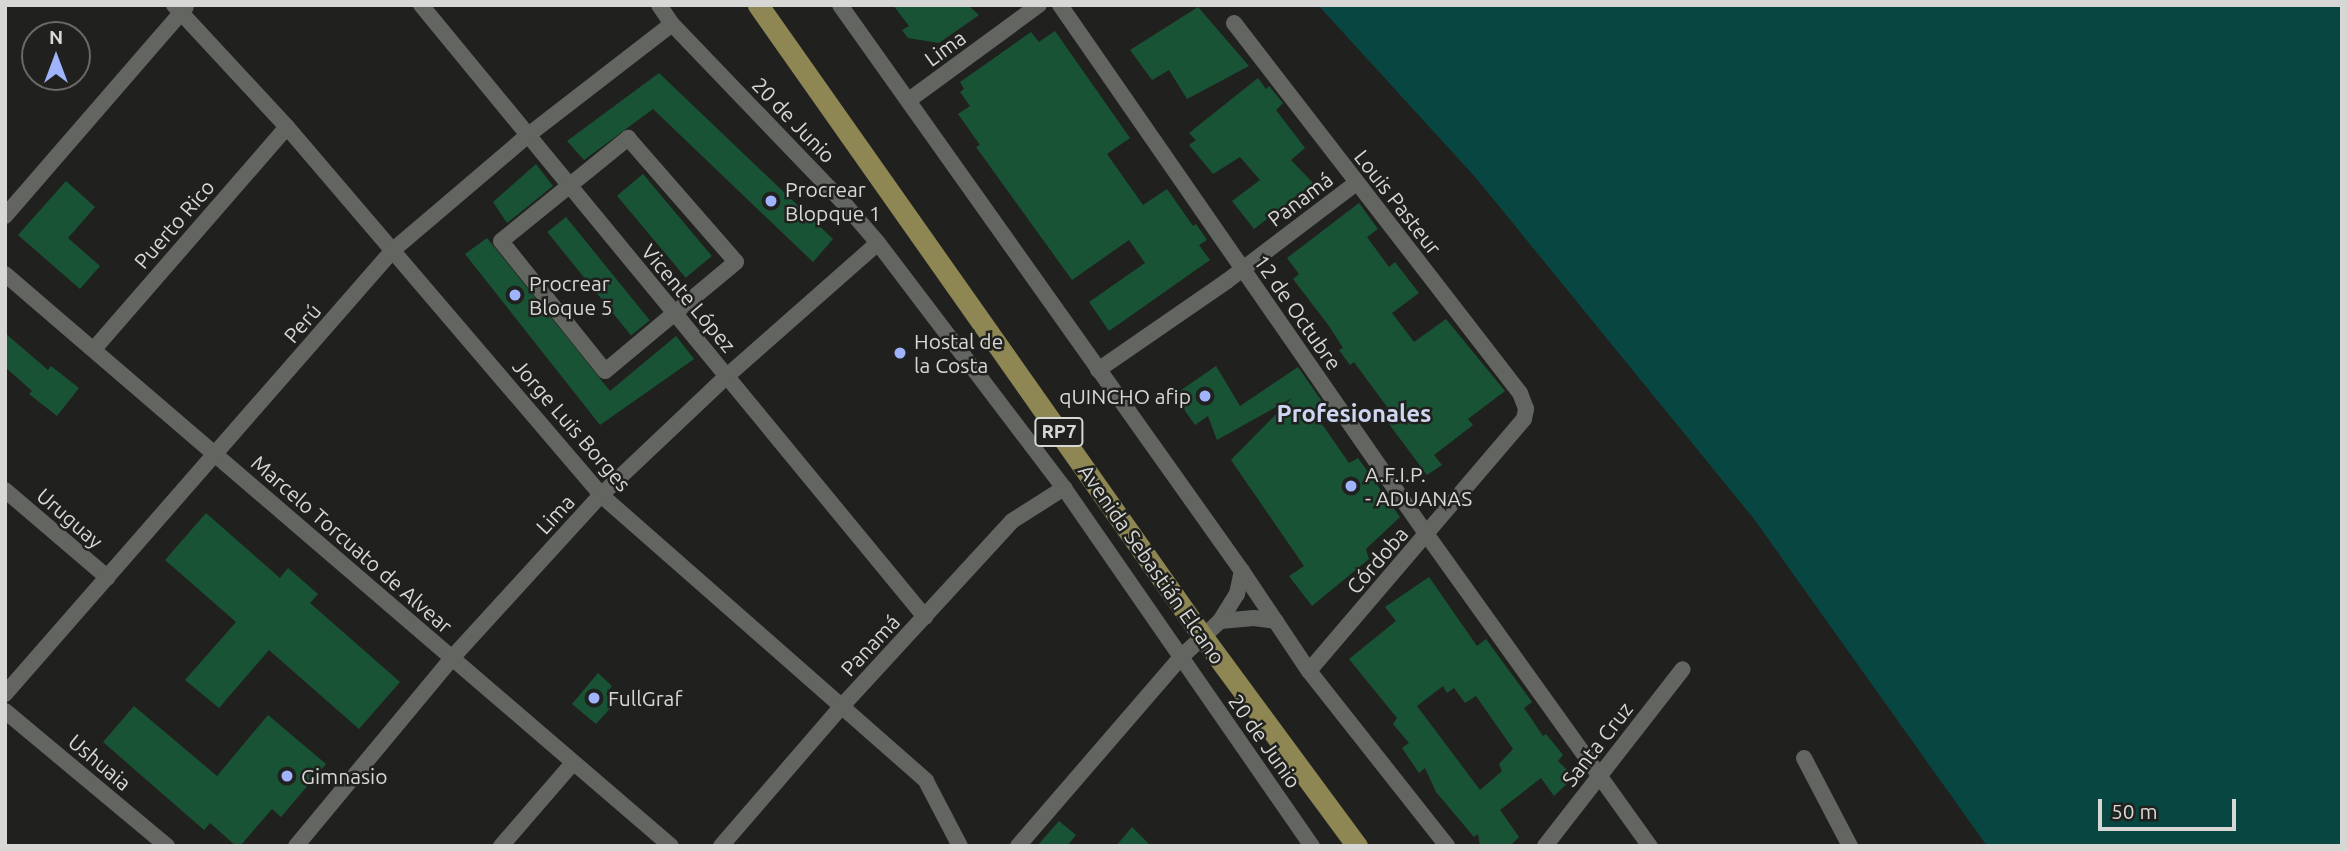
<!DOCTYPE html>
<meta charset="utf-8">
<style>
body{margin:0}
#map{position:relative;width:2347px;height:851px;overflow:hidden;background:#20211e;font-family:Ubuntu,sans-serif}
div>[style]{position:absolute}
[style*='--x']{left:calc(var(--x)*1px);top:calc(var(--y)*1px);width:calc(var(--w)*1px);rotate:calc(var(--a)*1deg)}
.water>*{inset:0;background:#084641}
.building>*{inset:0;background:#195335;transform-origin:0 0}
.street>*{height:16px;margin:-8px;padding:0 8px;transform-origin:8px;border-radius:8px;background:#636561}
.primary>*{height:21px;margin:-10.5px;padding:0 10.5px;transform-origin:10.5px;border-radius:10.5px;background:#8e8653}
.dots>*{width:19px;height:19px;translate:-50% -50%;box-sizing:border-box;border:4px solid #20211e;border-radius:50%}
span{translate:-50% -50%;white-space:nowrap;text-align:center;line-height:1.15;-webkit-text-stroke:5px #20211e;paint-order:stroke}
.shield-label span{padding:2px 5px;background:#20211e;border:2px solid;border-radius:5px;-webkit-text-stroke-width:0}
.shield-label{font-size:19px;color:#d7d8d6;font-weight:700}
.street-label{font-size:21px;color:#d7d8d6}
.poi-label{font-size:21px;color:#d7d8d6}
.left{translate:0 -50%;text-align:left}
.right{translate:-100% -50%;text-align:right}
.quarter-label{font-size:24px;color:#ced6f2;font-weight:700}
.frame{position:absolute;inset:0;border:7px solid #d7d8d6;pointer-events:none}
.north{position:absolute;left:21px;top:21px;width:70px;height:70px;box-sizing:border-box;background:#20211e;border:2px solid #696a68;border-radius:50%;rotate:0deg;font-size:19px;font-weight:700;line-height:28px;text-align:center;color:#d7d8d6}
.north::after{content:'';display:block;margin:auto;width:24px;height:32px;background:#a0b3fd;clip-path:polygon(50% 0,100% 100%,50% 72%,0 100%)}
.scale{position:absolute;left:2098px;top:799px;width:138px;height:32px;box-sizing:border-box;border:4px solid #d7d8d6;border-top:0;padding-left:9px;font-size:21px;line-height:24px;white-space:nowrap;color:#d7d8d6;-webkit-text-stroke:5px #20211e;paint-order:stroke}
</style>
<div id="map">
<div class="water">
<div style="clip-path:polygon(1318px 5px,2342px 5px,2342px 846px,1987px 846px,1754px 519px,1476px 178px)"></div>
</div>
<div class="building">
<div style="clip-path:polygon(893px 5px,968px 5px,979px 15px,939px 43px,908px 38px,902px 30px,909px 26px)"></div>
<div style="clip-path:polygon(1198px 7px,1249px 66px,1187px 99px,1169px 70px,1152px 80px,1130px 50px)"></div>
<div style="clip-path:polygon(1055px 31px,1130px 138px,1107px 154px,1143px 205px,1167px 189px,1193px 226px,1196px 224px,1207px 240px,1199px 245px,1210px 260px,1109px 331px,1089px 302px,1145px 263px,1129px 240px,1072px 280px,976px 147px,980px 145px,958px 114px,970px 106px,960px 92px,964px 89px,960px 82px,1031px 32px,1039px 42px)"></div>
<div style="clip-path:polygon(659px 73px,833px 239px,813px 262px,653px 109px,584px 160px,567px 141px)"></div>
<div style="clip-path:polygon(1258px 78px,1266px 89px,1269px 86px,1283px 103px,1276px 110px,1305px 148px,1291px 160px,1313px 183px,1254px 229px,1232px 201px,1260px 180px,1240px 157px,1213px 174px,1189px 145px,1196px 140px,1189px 133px)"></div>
<div style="clip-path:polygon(536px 164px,553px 186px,507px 223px,493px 202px)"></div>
<div style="left:643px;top:174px;width:107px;height:34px;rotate:50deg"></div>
<div style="clip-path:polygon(66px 181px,95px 207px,68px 238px,100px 266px,80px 289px,18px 235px)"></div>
<div style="clip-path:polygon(1359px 203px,1378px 229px,1367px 237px,1389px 267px,1395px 262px,1419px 293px,1392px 313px,1414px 342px,1446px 319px,1505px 391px,1468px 419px,1473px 425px,1434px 455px,1442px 465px,1427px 475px,1383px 416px,1390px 411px,1354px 362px,1350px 365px,1339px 350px,1343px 348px,1329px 326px,1293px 279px,1299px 274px,1287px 258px)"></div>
<div style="left:566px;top:217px;width:133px;height:24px;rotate:51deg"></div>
<div style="clip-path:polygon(487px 238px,610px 391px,676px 336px,694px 359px,600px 425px,465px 254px)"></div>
<div style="clip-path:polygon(5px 333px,48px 370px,51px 366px,79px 388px,57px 416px,29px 394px,32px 391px,5px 367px)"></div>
<div style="clip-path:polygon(1216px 366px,1240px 406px,1298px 367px,1328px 410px,1317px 417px,1349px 463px,1358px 458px,1400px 517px,1366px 549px,1369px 559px,1312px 606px,1289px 576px,1304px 566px,1231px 460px,1292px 398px,1217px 440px,1208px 416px,1195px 425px,1174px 395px)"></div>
<div style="clip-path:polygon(206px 513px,280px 578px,288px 568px,318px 594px,310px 603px,400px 682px,359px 729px,269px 650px,219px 708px,185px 680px,236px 622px,165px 560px)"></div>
<div style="clip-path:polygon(evenodd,1429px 577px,1477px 646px,1486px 639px,1532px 702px,1524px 708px,1543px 736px,1546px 734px,1563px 755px,1558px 761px,1574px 777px,1554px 796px,1541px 778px,1500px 810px,1519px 837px,1510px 846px,1480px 846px,1478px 834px,1474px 837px,1436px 792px,1425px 768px,1419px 773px,1402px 748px,1409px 743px,1393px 724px,1397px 718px,1349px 659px,1396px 621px,1385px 607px,1429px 577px,1443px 686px,1447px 693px,1454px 688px,1465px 703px,1476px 696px,1513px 749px,1499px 764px,1502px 771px,1480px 790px,1417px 706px,1443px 686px)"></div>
<div style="clip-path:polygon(598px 673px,612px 686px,606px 694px,615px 703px,596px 724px,572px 704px)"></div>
<div style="clip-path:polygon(134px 706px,217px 776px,268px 715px,326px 764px,281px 817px,272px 809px,240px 846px,236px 846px,210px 823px,204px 830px,103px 742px)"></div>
<div style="clip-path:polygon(1059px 821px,1076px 835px,1067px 846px,1037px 846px)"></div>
<div style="clip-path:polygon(1132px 827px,1151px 846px,1116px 846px)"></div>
</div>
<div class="street">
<div style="--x:174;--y:5;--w:166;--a:47.2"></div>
<div style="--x:287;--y:127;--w:484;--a:49.5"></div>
<div style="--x:601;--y:495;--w:433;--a:41.3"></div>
<div style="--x:926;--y:781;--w:73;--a:62.4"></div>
<div style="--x:421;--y:5;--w:793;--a:50.53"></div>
<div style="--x:659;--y:5;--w:23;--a:56"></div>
<div style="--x:672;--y:24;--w:245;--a:46.2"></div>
<div style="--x:842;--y:201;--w:55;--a:49.4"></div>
<div style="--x:878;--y:243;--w:308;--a:52.8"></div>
<div style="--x:1064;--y:488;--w:436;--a:55.3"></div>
<div style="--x:840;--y:5;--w:694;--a:54.62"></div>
<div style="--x:1242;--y:571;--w:120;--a:56.2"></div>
<div style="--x:1309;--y:671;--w:223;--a:51.7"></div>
<div style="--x:1060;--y:5;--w:645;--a:55.3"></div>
<div style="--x:1427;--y:535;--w:383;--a:54.4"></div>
<div style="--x:1234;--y:23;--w:468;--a:52.3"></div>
<div style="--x:1520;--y:393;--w:17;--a:69"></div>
<div style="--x:1526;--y:409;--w:10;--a:101"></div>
<div style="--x:1524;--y:419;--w:331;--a:130.5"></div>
<div style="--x:909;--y:100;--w:161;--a:-36.2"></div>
<div style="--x:628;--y:138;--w:164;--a:48.9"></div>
<div style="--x:736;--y:262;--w:170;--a:140.2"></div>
<div style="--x:605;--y:371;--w:166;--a:-128.7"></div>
<div style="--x:501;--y:241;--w:164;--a:-39"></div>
<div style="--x:5;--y:216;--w:276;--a:-49.1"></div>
<div style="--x:5;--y:274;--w:878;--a:40.66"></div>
<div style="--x:94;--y:349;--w:294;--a:-49"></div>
<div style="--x:1098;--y:370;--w:157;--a:-34.6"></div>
<div style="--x:1227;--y:281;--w:162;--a:-37.2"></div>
<div style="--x:5;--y:490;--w:135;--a:40.5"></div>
<div style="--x:1220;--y:621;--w:32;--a:-58"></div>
<div style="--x:1237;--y:594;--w:24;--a:-78"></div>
<div style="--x:5;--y:694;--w:590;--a:-48.85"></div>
<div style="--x:393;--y:250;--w:176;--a:-40.4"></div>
<div style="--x:527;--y:136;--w:183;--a:-37.7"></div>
<div style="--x:5;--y:711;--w:211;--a:39.8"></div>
<div style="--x:1804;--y:758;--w:99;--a:62.4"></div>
<div style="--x:296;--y:846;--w:243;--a:-50.3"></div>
<div style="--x:451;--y:659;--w:222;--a:-47.6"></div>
<div style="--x:601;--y:495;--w:173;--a:-43.4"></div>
<div style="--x:727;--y:376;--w:201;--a:-41.4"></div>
<div style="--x:501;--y:846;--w:110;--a:-49.1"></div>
<div style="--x:721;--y:846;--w:185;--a:-49.2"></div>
<div style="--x:842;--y:706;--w:251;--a:-47.4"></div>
<div style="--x:1012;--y:521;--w:62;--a:-32.4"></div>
<div style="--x:1018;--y:846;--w:250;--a:-49.2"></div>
<div style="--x:1181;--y:657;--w:53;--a:-42.7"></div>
<div style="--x:1220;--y:621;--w:34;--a:-5"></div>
<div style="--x:1254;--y:618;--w:22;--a:8"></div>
<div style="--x:1545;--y:846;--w:224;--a:-52.1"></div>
</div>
<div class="primary">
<div style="--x:758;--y:5;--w:773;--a:54.85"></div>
<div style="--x:1203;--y:637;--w:260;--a:53.6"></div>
</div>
<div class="dots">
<div style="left:771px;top:201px;background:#a0b3fd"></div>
<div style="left:515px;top:295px;background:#a0b3fd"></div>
<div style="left:900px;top:353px;background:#a0b3fd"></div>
<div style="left:1205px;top:396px;background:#a0b3fd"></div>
<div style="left:1351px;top:486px;background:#a0b3fd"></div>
<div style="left:594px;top:698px;background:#a0b3fd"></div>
<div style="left:287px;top:776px;background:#a0b3fd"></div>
</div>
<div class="shield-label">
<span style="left:1059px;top:432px">RP7</span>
</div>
<div class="street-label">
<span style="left:945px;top:48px;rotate:-36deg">Lima</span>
<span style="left:794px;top:120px;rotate:46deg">20 de Junio</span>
<span style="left:1300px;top:199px;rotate:-37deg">Panamá</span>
<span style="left:1398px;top:202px;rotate:52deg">Louis Pasteur</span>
<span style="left:174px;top:224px;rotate:-49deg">Puerto Rico</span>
<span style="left:689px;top:298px;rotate:50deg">Vicente López</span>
<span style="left:1298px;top:312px;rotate:55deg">12 de Octubre</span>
<span style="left:302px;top:323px;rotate:-49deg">Perú</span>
<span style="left:572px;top:425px;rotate:49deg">Jorge Luis Borges</span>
<span style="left:555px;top:514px;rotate:-47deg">Lima</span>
<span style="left:70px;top:518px;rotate:41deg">Uruguay</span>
<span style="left:352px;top:544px;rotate:41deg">Marcelo Torcuato de Alvear</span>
<span style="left:1377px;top:560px;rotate:-49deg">Córdoba</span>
<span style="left:1152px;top:564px;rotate:55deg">Avenida Sebastián Elcano</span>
<span style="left:870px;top:645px;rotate:-47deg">Panamá</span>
<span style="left:1265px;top:741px;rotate:55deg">20 de Junio</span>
<span style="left:1597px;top:744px;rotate:-52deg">Santa Cruz</span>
<span style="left:100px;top:762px;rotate:40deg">Ushuaia</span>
</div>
<div class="poi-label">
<span class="left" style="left:785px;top:201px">Procrear<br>Blopque 1</span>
<span class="left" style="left:529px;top:295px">Procrear<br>Bloque 5</span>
<span class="left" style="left:914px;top:353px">Hostal de<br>la Costa</span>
<span class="right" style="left:1191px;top:396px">qUINCHO afip</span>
<span class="left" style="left:1365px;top:486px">A.F.I.P.<br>- ADUANAS</span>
<span class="left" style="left:608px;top:698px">FullGraf</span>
<span class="left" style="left:301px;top:776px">Gimnasio</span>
</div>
<div class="quarter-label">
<span style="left:1354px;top:414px">Profesionales</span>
</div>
<div class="frame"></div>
<div class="north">N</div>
<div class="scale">50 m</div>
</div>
